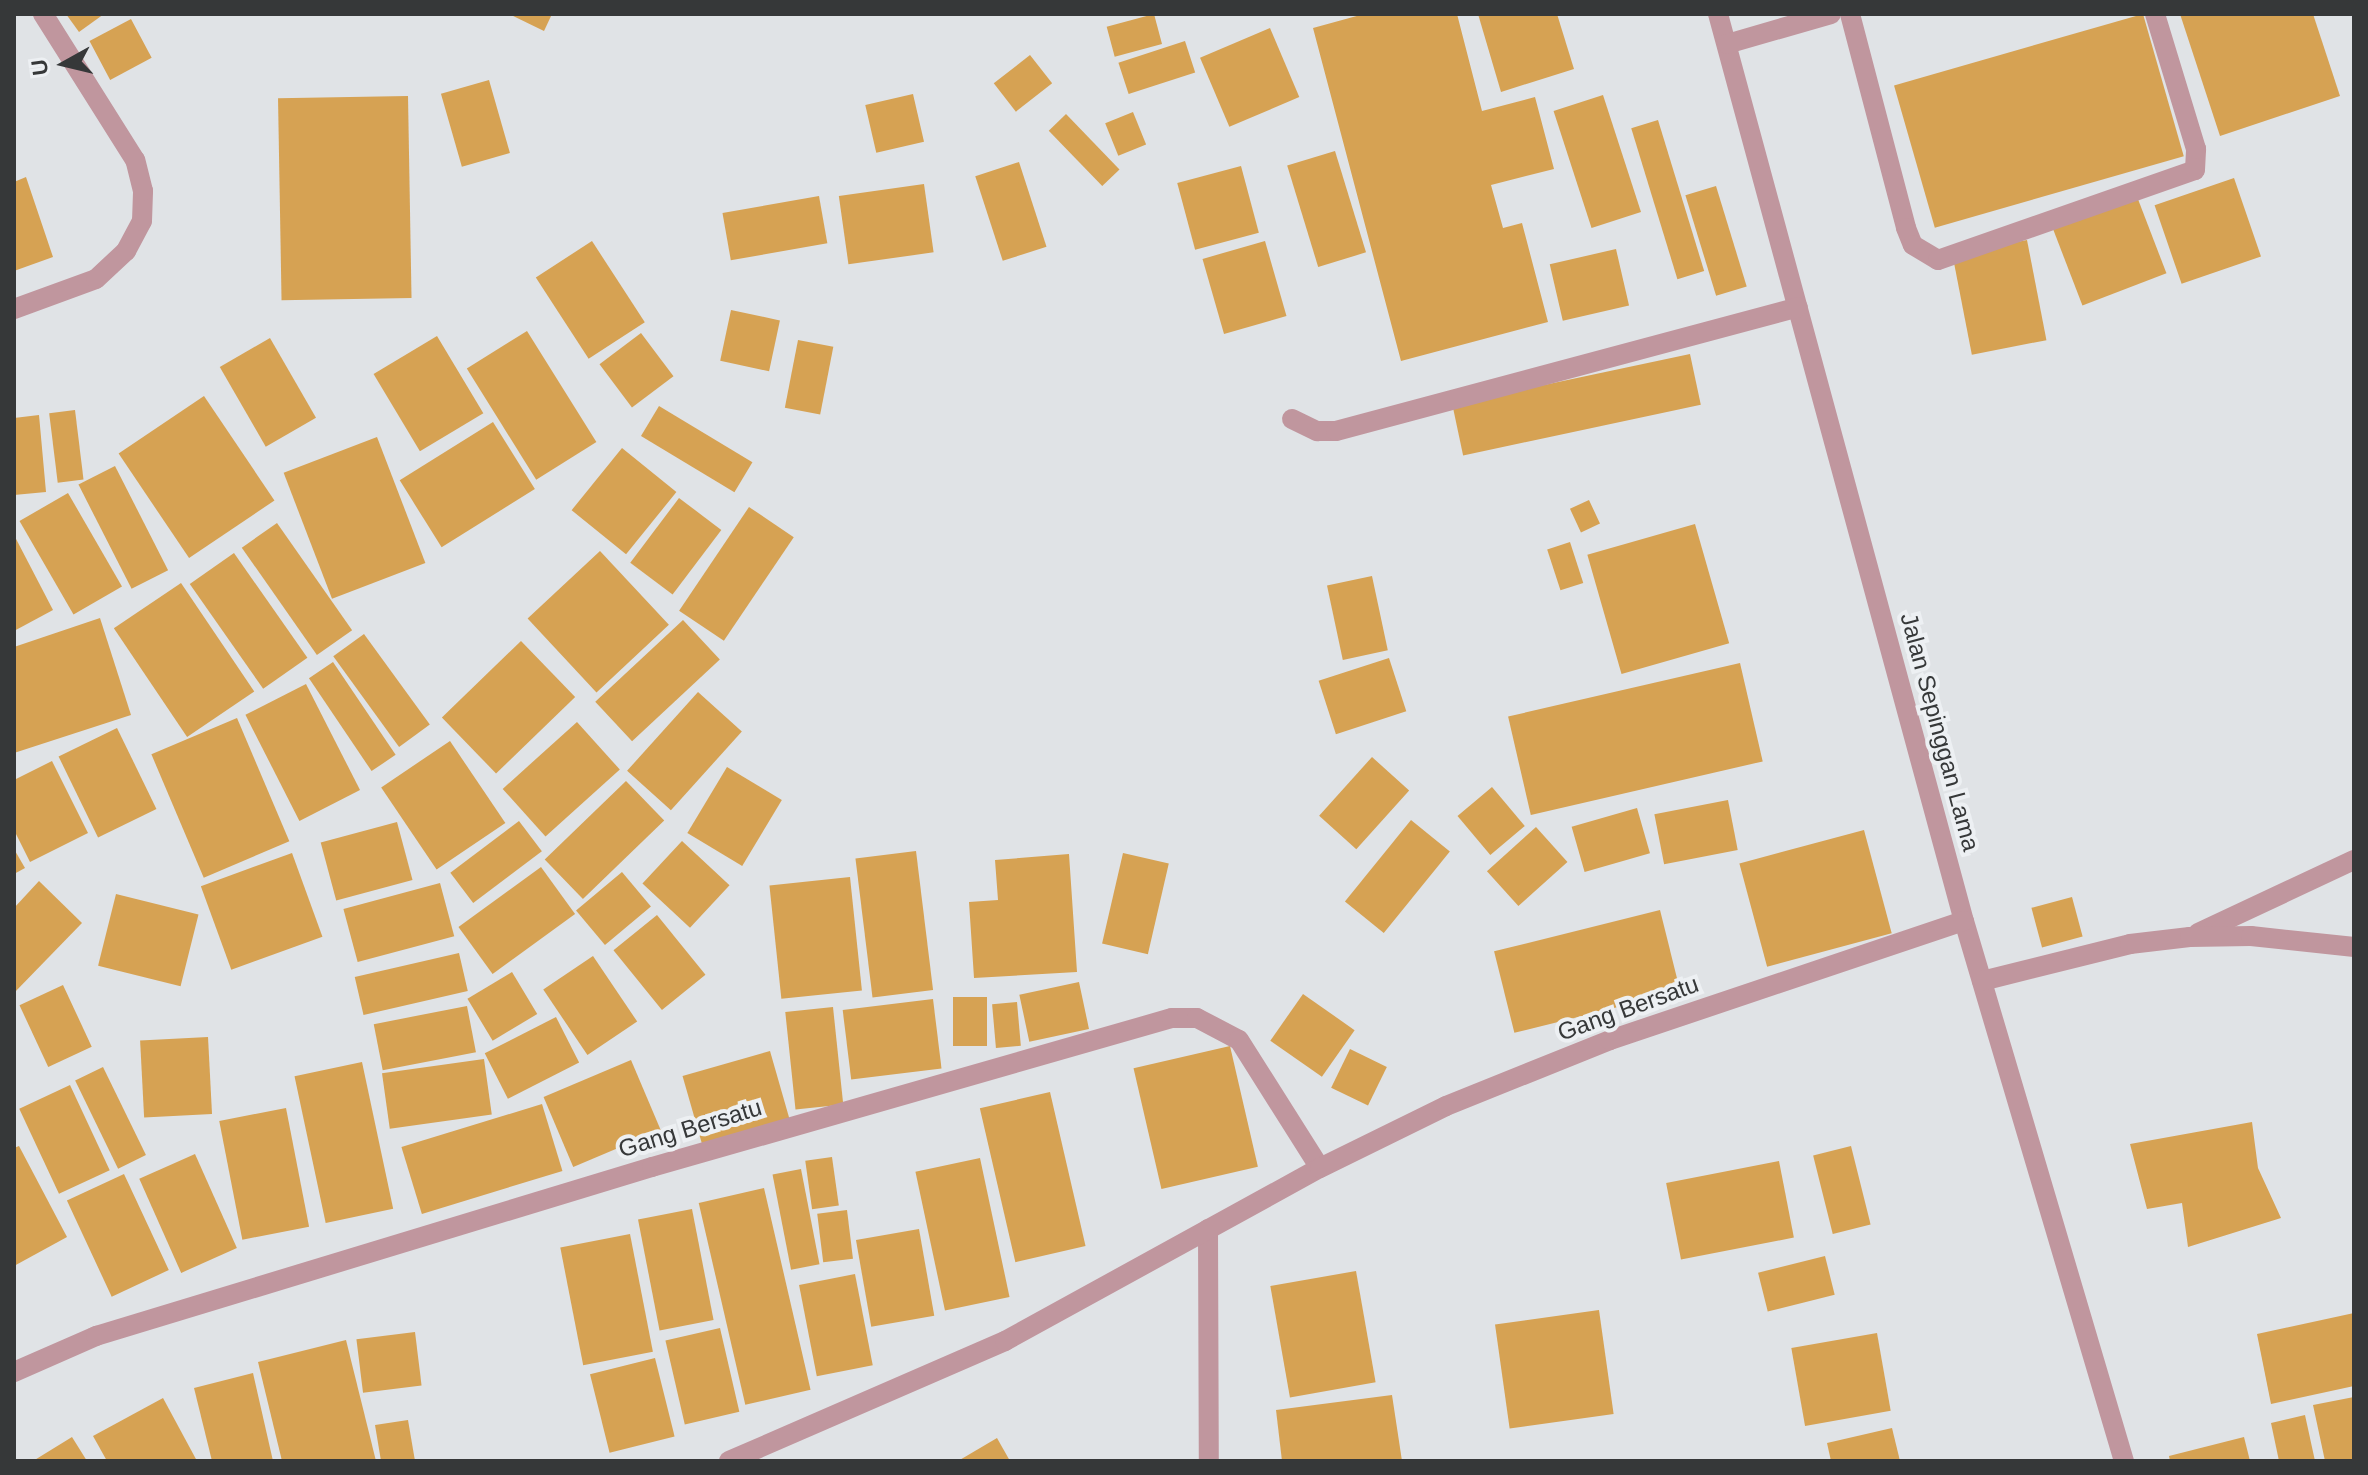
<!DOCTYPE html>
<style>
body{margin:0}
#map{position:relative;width:2368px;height:1475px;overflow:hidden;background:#e0e3e6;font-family:Arial,sans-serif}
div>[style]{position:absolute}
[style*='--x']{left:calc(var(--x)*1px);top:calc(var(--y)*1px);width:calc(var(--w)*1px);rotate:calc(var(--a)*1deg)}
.building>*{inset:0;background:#d6a253;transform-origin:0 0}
.minor>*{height:20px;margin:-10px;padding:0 10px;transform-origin:10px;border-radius:10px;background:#c0969e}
span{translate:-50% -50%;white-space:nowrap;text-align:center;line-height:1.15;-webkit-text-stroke:8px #edf0f3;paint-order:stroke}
.street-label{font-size:24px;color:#363839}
.frame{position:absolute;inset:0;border:16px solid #363839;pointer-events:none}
.north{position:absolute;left:24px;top:24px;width:80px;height:80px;-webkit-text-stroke:6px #edf0f3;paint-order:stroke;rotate:262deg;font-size:22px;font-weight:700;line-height:32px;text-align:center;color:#363839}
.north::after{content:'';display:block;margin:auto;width:28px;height:36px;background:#363839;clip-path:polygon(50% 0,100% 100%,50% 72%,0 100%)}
</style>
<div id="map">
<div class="building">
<div style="clip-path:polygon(66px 14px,104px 14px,79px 32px)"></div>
<div style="clip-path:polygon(509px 14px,552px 14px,544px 31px)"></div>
<div style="left:1154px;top:14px;width:31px;height:49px;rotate:75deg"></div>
<div style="clip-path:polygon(1364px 14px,1457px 14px,1482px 111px,1535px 97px,1554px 169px,1491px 185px,1503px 228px,1522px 223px,1548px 322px,1401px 361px,1313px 28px)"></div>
<div style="clip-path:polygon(1478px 14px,1557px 14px,1574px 69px,1501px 92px)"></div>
<div style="left:2143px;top:14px;width:148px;height:259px;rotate:74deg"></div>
<div style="clip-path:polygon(2180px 14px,2313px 14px,2340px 96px,2220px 136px)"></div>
<div style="left:131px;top:19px;width:44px;height:47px;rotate:62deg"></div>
<div style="left:1270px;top:28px;width:75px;height:76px;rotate:67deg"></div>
<div style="left:1185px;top:41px;width:33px;height:70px;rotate:72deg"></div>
<div style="left:1030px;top:55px;width:36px;height:46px;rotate:52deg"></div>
<div style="left:489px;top:80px;width:76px;height:50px;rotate:74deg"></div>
<div style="left:913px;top:94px;width:49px;height:49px;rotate:77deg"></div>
<div style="left:1603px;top:95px;width:123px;height:52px;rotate:72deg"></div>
<div style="left:408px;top:96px;width:202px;height:130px;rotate:89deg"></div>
<div style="left:1133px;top:112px;width:35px;height:30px;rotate:68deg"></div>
<div style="left:1066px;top:114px;width:77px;height:24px;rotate:46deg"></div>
<div style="left:1658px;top:120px;width:158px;height:28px;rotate:73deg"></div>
<div style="left:1335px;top:151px;width:106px;height:50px;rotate:73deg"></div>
<div style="left:1019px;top:162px;width:89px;height:46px;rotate:72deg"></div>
<div style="left:1241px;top:166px;width:69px;height:66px;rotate:75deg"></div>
<div style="clip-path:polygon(26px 177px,53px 257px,14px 271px,14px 182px)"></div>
<div style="left:2234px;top:178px;width:83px;height:84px;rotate:71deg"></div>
<div style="left:924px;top:184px;width:69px;height:86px;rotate:82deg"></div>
<div style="left:1716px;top:186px;width:105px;height:32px;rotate:73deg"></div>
<div style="left:2136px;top:194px;width:85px;height:90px;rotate:69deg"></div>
<div style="left:819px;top:196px;width:48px;height:98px;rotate:80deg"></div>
<div style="left:2027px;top:240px;width:102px;height:76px;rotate:79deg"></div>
<div style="left:592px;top:241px;width:97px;height:67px;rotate:57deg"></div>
<div style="left:1265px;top:241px;width:78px;height:65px;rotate:74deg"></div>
<div style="left:1616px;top:249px;width:58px;height:68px;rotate:77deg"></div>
<div style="left:731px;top:310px;width:50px;height:52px;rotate:12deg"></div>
<div style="left:527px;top:331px;width:131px;height:71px;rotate:58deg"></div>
<div style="left:641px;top:333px;width:54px;height:52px;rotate:53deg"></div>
<div style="left:437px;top:336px;width:90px;height:74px;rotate:59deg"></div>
<div style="left:270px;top:338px;width:92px;height:58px;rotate:60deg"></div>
<div style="left:798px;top:340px;width:36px;height:69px;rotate:11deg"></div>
<div style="left:1690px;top:354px;width:52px;height:243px;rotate:78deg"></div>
<div style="left:204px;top:396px;width:126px;height:103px;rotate:56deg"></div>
<div style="left:659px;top:406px;width:109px;height:35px;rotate:31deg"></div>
<div style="left:75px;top:410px;width:70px;height:26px;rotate:83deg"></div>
<div style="clip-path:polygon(39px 415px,46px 492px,14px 495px,14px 418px)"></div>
<div style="left:493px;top:422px;width:79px;height:110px;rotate:58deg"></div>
<div style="left:377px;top:437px;width:135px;height:100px;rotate:69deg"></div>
<div style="left:622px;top:448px;width:70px;height:80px;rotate:39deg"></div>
<div style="left:115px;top:466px;width:117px;height:41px;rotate:63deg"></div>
<div style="left:68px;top:493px;width:108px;height:56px;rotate:60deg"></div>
<div style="left:679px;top:498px;width:53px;height:81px;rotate:37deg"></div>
<div style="left:1589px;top:500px;width:26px;height:21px;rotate:65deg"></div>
<div style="left:749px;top:507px;width:54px;height:125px;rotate:34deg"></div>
<div style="left:277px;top:523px;width:131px;height:43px;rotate:55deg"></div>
<div style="left:1695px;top:524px;width:124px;height:112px;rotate:74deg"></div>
<div style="clip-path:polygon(14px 535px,53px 610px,14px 631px)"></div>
<div style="left:1570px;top:542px;width:43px;height:24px;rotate:72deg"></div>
<div style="left:600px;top:551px;width:101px;height:99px;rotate:47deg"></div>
<div style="left:234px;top:553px;width:128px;height:54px;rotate:55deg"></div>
<div style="left:1372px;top:576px;width:76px;height:46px;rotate:78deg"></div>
<div style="left:181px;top:583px;width:131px;height:81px;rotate:56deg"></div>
<div style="clip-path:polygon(100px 618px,131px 715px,14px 753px,14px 647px)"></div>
<div style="left:683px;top:620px;width:54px;height:120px;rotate:47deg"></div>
<div style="left:364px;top:634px;width:112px;height:38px;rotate:54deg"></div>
<div style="left:521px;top:641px;width:78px;height:110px;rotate:46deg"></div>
<div style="left:1389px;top:658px;width:56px;height:74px;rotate:72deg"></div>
<div style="left:333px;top:662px;width:112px;height:29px;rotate:56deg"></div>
<div style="left:1740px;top:663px;width:101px;height:238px;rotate:77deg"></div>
<div style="left:306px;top:684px;width:119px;height:68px;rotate:63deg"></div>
<div style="left:698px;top:692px;width:59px;height:106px;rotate:42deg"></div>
<div style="left:237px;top:718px;width:134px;height:93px;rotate:67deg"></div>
<div style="left:577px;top:722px;width:64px;height:100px;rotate:48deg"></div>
<div style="left:117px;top:728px;width:90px;height:65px;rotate:64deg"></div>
<div style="left:450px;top:741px;width:99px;height:83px;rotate:56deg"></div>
<div style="left:1372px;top:757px;width:50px;height:79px;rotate:42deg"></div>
<div style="clip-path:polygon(52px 761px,88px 833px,30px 862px,14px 830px,14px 780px)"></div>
<div style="left:727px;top:767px;width:64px;height:77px;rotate:31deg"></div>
<div style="left:626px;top:781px;width:55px;height:113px;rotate:46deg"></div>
<div style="left:1492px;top:787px;width:51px;height:45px;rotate:50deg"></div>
<div style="left:1728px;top:800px;width:51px;height:75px;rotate:79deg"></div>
<div style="left:1637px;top:808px;width:47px;height:68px;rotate:74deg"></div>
<div style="left:1411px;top:820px;width:50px;height:105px;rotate:39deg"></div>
<div style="left:519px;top:821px;width:38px;height:86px;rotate:53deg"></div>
<div style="left:397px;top:822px;width:60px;height:79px;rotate:75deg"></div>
<div style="left:1536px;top:827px;width:47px;height:66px;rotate:48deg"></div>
<div style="left:1864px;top:830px;width:107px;height:129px;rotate:75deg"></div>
<div style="left:682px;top:841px;width:65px;height:58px;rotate:43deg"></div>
<div style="clip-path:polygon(14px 849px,25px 868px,14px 874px)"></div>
<div style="left:916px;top:851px;width:140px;height:61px;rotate:83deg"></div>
<div style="left:292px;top:853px;width:89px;height:97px;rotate:70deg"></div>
<div style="left:1123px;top:853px;width:47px;height:93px;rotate:13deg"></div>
<div style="clip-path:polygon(1069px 854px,1077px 972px,974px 978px,969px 902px,998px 900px,995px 860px)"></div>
<div style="left:541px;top:867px;width:58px;height:102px;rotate:54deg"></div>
<div style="left:622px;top:872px;width:45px;height:60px;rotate:50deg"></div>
<div style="left:850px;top:877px;width:114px;height:81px;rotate:84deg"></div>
<div style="clip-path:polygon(39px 881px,82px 923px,14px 993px,14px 908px)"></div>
<div style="left:440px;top:883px;width:55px;height:100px;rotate:75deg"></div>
<div style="left:116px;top:894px;width:85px;height:74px;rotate:14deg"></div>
<div style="left:2072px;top:897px;width:41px;height:42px;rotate:75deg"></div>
<div style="left:1660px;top:910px;width:84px;height:171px;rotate:76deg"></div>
<div style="left:657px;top:915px;width:77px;height:56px;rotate:51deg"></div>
<div style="left:459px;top:953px;width:39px;height:107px;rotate:77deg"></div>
<div style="left:593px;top:956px;width:79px;height:60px;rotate:56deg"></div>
<div style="left:512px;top:972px;width:49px;height:52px;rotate:59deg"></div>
<div style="left:1079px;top:982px;width:48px;height:61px;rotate:78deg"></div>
<div style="left:63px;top:985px;width:68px;height:48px;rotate:65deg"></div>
<div style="left:1303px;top:994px;width:63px;height:57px;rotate:35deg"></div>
<div style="left:953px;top:997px;width:34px;height:49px"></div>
<div style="left:933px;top:999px;width:70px;height:91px;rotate:83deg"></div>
<div style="left:1017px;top:1002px;width:44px;height:25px;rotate:85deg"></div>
<div style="left:467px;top:1006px;width:47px;height:95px;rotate:79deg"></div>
<div style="left:833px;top:1007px;width:98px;height:48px;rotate:84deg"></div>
<div style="left:556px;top:1017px;width:51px;height:80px;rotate:63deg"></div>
<div style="left:208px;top:1037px;width:77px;height:68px;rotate:87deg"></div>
<div style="left:1230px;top:1046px;width:124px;height:99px;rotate:77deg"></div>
<div style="left:1350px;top:1049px;width:41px;height:43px;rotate:26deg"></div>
<div style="left:770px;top:1051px;width:70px;height:91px;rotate:74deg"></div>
<div style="left:484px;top:1059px;width:56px;height:103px;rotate:82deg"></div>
<div style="left:631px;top:1060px;width:76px;height:95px;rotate:67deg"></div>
<div style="left:362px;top:1062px;width:150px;height:69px;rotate:78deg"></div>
<div style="left:103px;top:1067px;width:98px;height:31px;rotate:64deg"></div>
<div style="left:70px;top:1085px;width:94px;height:56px;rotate:65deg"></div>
<div style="left:1050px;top:1092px;width:158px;height:72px;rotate:77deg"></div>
<div style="left:542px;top:1104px;width:70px;height:147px;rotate:73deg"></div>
<div style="left:286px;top:1108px;width:121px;height:68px;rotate:79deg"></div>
<div style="clip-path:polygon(2252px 1122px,2258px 1168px,2281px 1218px,2188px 1247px,2182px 1203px,2147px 1209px,2130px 1144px)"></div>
<div style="clip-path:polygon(19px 1146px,67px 1237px,14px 1266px,14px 1148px)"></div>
<div style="left:1851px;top:1146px;width:81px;height:39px;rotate:76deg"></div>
<div style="left:195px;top:1154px;width:103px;height:61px;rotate:66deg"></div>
<div style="left:832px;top:1157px;width:49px;height:27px;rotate:82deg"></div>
<div style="left:980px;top:1158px;width:142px;height:66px;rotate:78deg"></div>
<div style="left:1779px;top:1161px;width:78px;height:115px;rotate:79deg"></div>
<div style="left:801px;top:1169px;width:97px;height:29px;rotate:79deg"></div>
<div style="left:124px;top:1174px;width:106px;height:63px;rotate:65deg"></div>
<div style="left:764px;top:1188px;width:207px;height:67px;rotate:77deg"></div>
<div style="left:692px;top:1209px;width:113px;height:55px;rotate:79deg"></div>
<div style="left:847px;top:1210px;width:49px;height:30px;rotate:83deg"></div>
<div style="left:919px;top:1229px;width:88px;height:64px;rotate:80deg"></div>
<div style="left:630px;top:1234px;width:120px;height:71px;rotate:79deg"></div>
<div style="left:1825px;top:1256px;width:40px;height:69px;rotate:76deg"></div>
<div style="left:1356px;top:1271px;width:113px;height:87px;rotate:80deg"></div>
<div style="left:855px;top:1274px;width:93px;height:57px;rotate:79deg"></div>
<div style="left:1599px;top:1310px;width:105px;height:105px;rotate:82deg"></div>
<div style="clip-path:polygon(2354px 1313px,2354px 1386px,2271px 1404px,2257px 1334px)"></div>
<div style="left:720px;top:1328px;width:86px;height:56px;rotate:77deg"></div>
<div style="left:415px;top:1332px;width:54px;height:59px;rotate:83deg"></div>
<div style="left:1877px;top:1333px;width:79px;height:87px;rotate:80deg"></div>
<div style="clip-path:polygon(346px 1340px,376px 1461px,282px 1461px,258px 1362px)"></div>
<div style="left:655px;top:1358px;width:81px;height:67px;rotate:76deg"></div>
<div style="clip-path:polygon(253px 1373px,273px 1461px,212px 1461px,194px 1388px)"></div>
<div style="clip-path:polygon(1392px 1395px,1402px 1461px,1282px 1461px,1276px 1410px)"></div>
<div style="clip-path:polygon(2354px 1397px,2354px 1461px,2325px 1461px,2313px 1405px)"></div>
<div style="clip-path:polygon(163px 1398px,197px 1461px,107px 1461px,93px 1436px)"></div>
<div style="clip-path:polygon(2305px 1415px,2315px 1461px,2279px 1461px,2271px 1423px)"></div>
<div style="clip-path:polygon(408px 1420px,415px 1461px,381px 1461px,375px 1425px)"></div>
<div style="clip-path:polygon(1892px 1428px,1900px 1461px,1831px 1461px,1827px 1443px)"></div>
<div style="clip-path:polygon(72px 1437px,87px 1461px,33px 1461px)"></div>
<div style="clip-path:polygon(2244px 1437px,2250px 1461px,2170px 1461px,2169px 1456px)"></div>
<div style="clip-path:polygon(997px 1438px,1010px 1461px,958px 1461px)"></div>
</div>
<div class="minor">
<div style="--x:1718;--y:14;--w:940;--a:74.83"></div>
<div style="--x:1964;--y:921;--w:563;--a:73.5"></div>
<div style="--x:1850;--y:14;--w:221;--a:75.3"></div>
<div style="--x:1906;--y:228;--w:18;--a:68"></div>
<div style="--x:1913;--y:245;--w:29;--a:31"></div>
<div style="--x:1938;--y:260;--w:272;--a:-19.3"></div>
<div style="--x:2195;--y:170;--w:21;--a:-87"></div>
<div style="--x:2196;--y:149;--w:141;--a:-106.9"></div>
<div style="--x:1727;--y:44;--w:108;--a:-16.1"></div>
<div style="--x:14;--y:309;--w:87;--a:-20.1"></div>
<div style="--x:96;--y:279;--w:41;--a:-43"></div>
<div style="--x:126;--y:251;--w:34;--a:-62"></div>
<div style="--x:142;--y:221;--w:30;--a:-88"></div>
<div style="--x:143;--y:191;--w:32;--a:-104"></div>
<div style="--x:135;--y:160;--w:173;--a:-122.2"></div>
<div style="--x:1292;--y:419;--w:28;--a:26"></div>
<div style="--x:1317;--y:431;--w:19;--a:0"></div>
<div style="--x:1336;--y:431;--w:478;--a:-15"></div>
<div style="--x:2198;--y:933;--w:172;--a:-25.1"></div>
<div style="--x:1982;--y:981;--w:153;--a:-14"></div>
<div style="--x:2130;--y:944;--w:60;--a:-6.7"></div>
<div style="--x:2190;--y:937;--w:61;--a:-0.9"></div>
<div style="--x:2251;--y:936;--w:104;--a:6.1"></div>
<div style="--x:1208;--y:1229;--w:232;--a:89.8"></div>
<div style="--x:14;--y:1372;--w:90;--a:-23.7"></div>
<div style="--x:96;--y:1336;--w:581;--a:-16.91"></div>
<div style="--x:652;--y:1167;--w:541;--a:-15.99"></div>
<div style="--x:1172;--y:1018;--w:25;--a:0"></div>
<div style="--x:1197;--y:1018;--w:47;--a:27.6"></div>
<div style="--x:1239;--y:1040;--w:151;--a:57.7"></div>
<div style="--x:729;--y:1461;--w:301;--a:-23.5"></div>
<div style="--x:1005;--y:1341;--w:359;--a:-28.8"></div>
<div style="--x:1320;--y:1168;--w:140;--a:-26.2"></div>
<div style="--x:1446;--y:1106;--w:177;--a:-21.9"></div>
<div style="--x:1610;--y:1040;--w:373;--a:-18.6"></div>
</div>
<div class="street-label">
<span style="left:1940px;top:732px;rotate:75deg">Jalan Sepinggan Lama</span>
<span style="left:1628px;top:1008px;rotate:-20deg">Gang Bersatu</span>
<span style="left:690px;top:1128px;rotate:-17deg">Gang Bersatu</span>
</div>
<div class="frame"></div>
<div class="north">U</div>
</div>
